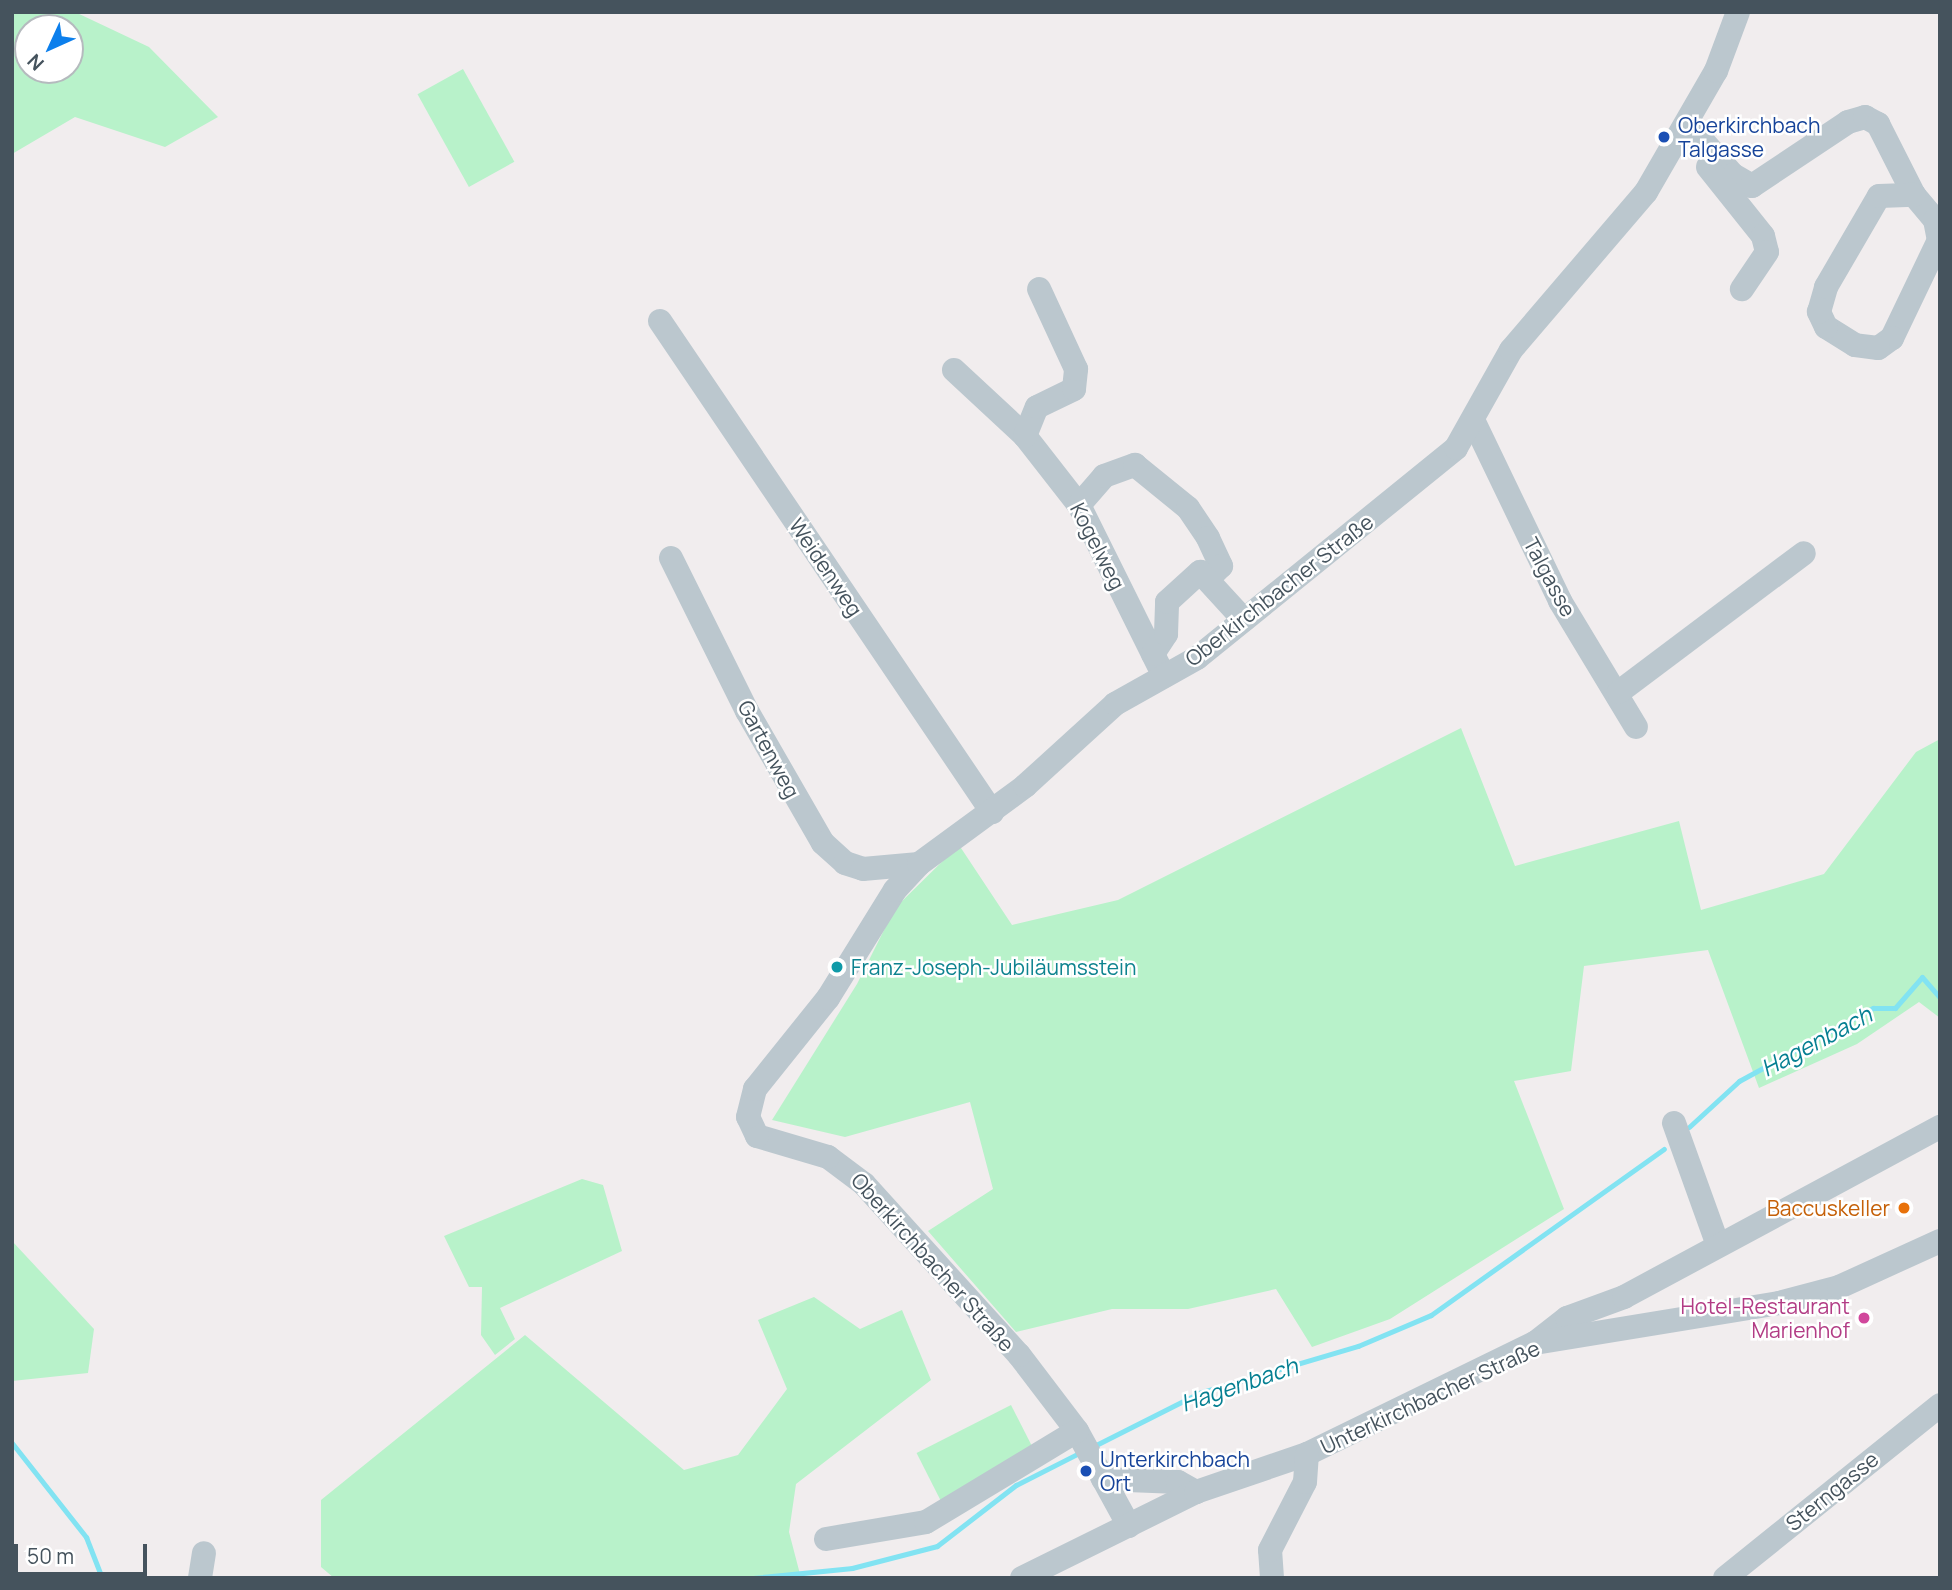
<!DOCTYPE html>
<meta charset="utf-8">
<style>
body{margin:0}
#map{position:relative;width:1952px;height:1590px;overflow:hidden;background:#f1edee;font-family:Manrope,sans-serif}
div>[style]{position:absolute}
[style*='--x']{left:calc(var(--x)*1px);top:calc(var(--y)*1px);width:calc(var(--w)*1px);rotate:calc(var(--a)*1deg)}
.green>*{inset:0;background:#b8f2ca;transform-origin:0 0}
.stream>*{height:5px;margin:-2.5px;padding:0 2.5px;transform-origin:2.5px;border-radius:2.5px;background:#82e3f2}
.minor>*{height:24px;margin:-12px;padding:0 12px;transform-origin:12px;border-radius:12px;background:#bbc7ce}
.dots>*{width:19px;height:19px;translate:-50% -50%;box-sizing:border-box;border:4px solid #fff;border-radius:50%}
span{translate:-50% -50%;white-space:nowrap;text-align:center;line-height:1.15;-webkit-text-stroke:5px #fff;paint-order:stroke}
.transit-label{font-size:21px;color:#164399}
.left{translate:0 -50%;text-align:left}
.street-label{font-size:21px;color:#45535d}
.culture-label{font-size:21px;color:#0d838f}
.food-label{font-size:21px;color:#c56008}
.right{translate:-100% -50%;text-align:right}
.hotel-label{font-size:21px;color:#b23c85}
.water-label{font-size:23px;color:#057f92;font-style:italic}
.frame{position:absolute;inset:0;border:14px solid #45535d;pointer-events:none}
.north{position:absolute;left:14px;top:14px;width:70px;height:70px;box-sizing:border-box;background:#fff;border:2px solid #b5babe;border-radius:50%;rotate:225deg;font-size:19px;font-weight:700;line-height:28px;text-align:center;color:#45535d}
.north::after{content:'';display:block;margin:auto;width:24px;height:32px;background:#0c7fec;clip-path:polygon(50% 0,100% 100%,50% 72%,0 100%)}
.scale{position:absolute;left:14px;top:1544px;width:133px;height:32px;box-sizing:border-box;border:4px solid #45535d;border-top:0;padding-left:9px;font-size:21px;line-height:24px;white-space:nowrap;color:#45535d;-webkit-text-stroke:5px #fff;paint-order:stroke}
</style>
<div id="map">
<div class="green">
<div style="clip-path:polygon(evenodd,12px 12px,75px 12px,149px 47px,218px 117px,165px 147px,75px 117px,12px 154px,12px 12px,70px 28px,70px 70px,28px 70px,28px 28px,70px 28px)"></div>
<div style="left:463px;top:69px;width:106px;height:52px;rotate:61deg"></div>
<div style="clip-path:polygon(1461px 728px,1515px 866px,1679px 821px,1701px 910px,1824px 874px,1916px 752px,1940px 739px,1940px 1018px,1919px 1002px,1857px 1044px,1759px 1088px,1708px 950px,1584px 966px,1571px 1071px,1514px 1081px,1564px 1209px,1390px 1319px,1312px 1347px,1276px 1289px,1188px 1309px,1112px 1309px,1016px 1332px,928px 1231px,993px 1189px,970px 1102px,845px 1137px,772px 1120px,857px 984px,895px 908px,959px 845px,1012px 925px,1118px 900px)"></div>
<div style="clip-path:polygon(582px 1179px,603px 1185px,622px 1251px,500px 1308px,515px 1339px,495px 1355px,481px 1335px,482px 1287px,469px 1287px,444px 1236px)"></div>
<div style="clip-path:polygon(12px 1241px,94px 1329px,88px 1373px,12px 1381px)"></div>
<div style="clip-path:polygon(814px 1297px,860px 1329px,902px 1310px,931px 1380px,796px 1484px,789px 1532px,801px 1578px,334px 1578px,321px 1567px,321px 1500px,525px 1335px,684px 1470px,738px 1455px,787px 1389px,758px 1320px)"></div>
<div style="left:1011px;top:1405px;width:55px;height:106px;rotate:63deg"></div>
</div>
<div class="stream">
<div style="--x:1689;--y:1127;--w:68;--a:-42.6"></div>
<div style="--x:1739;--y:1081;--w:153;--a:-28.6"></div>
<div style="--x:1873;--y:1008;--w:22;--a:0"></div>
<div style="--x:1895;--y:1008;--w:41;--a:-48.9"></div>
<div style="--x:1922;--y:977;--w:28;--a:49"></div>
<div style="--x:12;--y:1443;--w:120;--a:51.8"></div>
<div style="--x:86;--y:1537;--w:44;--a:68.7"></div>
<div style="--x:1092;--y:1447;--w:120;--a:-26.8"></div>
<div style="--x:1199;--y:1393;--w:166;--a:-16.5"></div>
<div style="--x:1358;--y:1346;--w:79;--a:-23"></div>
<div style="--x:1431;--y:1315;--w:286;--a:-35.5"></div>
<div style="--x:753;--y:1578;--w:100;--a:-5.8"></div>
<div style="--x:852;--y:1568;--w:88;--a:-14.5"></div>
<div style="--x:937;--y:1546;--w:100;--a:-37.7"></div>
<div style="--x:1016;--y:1485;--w:71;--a:-26.9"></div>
</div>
<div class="minor">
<div style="--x:1687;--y:123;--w:69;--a:48.5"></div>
<div style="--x:1733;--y:175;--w:22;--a:30"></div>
<div style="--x:1752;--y:186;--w:115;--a:-33.7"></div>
<div style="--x:1848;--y:122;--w:18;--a:-16"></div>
<div style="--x:1865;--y:117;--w:15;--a:28"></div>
<div style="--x:1878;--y:124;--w:80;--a:63.1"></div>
<div style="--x:1914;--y:195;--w:33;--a:50"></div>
<div style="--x:1935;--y:220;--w:20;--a:79"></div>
<div style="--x:1939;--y:240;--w:109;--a:115.6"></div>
<div style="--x:1892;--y:338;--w:17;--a:144"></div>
<div style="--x:1878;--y:348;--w:23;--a:-173"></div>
<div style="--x:1855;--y:345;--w:34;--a:-148"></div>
<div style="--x:1826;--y:327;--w:17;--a:-115"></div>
<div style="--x:1819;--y:312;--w:26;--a:-74"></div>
<div style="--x:1826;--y:287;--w:105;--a:-59.8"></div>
<div style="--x:1879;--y:196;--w:35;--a:-2"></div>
<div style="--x:1708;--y:167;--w:88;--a:51.4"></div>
<div style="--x:1763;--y:236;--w:16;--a:76"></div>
<div style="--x:1767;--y:252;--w:45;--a:124"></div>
<div style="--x:660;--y:321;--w:593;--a:55.93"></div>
<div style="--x:954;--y:370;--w:97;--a:42.9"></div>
<div style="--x:1025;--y:436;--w:88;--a:52"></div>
<div style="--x:1079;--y:505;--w:191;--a:63.6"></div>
<div style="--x:1474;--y:422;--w:199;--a:64.3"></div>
<div style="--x:1560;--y:601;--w:147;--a:58.9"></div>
<div style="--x:1025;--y:436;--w:31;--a:-68"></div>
<div style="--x:1037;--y:407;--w:41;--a:-25.9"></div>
<div style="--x:1074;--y:389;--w:20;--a:-84"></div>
<div style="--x:1076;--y:369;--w:88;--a:-114.8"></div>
<div style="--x:1079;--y:505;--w:38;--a:-49"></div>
<div style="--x:1104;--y:476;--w:33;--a:-20"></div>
<div style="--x:1135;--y:465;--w:68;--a:39.1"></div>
<div style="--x:1188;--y:508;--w:36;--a:56"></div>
<div style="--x:1208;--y:538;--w:31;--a:65"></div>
<div style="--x:1221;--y:566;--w:18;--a:135"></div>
<div style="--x:671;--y:558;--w:171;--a:63.6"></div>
<div style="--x:747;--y:711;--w:152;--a:60.1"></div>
<div style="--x:823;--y:843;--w:30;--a:42"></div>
<div style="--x:845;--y:863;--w:19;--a:18"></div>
<div style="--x:863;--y:869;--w:56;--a:-5.1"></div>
<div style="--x:1153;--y:654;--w:24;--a:-57"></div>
<div style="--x:1166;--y:634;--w:32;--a:-88"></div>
<div style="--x:1167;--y:602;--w:45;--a:-42.3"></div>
<div style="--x:1200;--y:572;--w:65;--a:47.5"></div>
<div style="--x:1619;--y:692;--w:231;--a:-36.9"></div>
<div style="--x:1674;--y:1123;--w:130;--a:70.2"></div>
<div style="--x:1535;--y:1343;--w:41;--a:-38"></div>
<div style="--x:1567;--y:1318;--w:61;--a:-20.2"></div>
<div style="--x:1624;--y:1297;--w:359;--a:-28.3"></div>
<div style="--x:1103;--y:1479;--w:75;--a:2.3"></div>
<div style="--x:1178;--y:1482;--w:21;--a:29"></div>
<div style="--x:1129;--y:1526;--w:108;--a:-118.7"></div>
<div style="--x:1077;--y:1431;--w:96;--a:-127.3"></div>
<div style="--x:1019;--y:1355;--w:231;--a:-132.2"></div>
<div style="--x:864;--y:1184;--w:45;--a:-143.1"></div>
<div style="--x:828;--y:1157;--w:74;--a:-163.5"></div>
<div style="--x:757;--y:1136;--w:21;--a:-115"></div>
<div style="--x:748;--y:1117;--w:29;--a:-76"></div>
<div style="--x:755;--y:1089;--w:117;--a:-51.3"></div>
<div style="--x:828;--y:998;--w:127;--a:-58.2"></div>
<div style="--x:895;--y:890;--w:35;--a:-47"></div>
<div style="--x:919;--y:864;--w:132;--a:-36.3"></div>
<div style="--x:1025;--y:786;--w:122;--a:-42.3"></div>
<div style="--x:1115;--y:704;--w:94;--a:-29.3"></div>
<div style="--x:1197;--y:658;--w:333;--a:-39"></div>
<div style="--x:1456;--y:448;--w:112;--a:-60.7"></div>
<div style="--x:1511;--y:350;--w:208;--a:-49.5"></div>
<div style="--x:1646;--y:192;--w:140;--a:-60"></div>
<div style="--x:1716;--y:71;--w:63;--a:-69.6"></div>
<div style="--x:826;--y:1539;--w:101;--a:-9.6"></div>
<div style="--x:926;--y:1522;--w:176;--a:-31.1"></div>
<div style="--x:200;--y:1578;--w:25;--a:-81"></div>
<div style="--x:1022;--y:1578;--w:194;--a:-26.3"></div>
<div style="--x:1196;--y:1492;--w:117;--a:-18.9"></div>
<div style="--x:1307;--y:1454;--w:254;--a:-26"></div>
<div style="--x:1535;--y:1343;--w:247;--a:-9.3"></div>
<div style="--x:1779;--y:1303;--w:62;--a:-14.9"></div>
<div style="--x:1839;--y:1287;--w:111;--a:-24.5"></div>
<div style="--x:1272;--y:1578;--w:28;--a:-94"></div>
<div style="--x:1270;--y:1550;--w:76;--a:-62.8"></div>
<div style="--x:1305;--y:1482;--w:28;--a:-86"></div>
<div style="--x:1725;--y:1578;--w:276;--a:-38.8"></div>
</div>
<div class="dots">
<div style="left:1664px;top:137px;background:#1a4fb4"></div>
<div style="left:837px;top:967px;background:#0f9aa8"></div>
<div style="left:1904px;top:1208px;background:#e8710a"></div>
<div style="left:1864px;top:1318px;background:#d1479c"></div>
<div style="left:1086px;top:1471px;background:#1a4fb4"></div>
</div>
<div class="transit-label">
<span class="left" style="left:1678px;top:137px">Oberkirchbach<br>Talgasse</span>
<span class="left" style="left:1100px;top:1471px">Unterkirchbach<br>Ort</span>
</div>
<div class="street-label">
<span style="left:1098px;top:546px;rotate:63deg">Kogelweg</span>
<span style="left:826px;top:567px;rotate:56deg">Weidenweg</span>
<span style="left:1550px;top:577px;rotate:62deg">Talgasse</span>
<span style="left:1279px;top:590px;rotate:-38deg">Oberkirchbacher Straße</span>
<span style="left:769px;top:749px;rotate:62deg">Gartenweg</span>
<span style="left:933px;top:1262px;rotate:48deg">Oberkirchbacher Straße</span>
<span style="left:1430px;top:1397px;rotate:-25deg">Unterkirchbacher Straße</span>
<span style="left:1832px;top:1491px;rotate:-39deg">Sterngasse</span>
</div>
<div class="culture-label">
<span class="left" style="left:851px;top:967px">Franz-Joseph-Jubiläumsstein</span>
</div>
<div class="food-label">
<span class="right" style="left:1890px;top:1208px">Baccuskeller</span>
</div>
<div class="hotel-label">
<span class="right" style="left:1850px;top:1318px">Hotel-Restaurant<br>Marienhof</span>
</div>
<div class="water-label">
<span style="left:1816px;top:1041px;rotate:-28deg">Hagenbach</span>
<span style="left:1239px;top:1384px;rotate:-19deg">Hagenbach</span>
</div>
<div class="frame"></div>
<div class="north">N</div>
<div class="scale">50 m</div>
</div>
